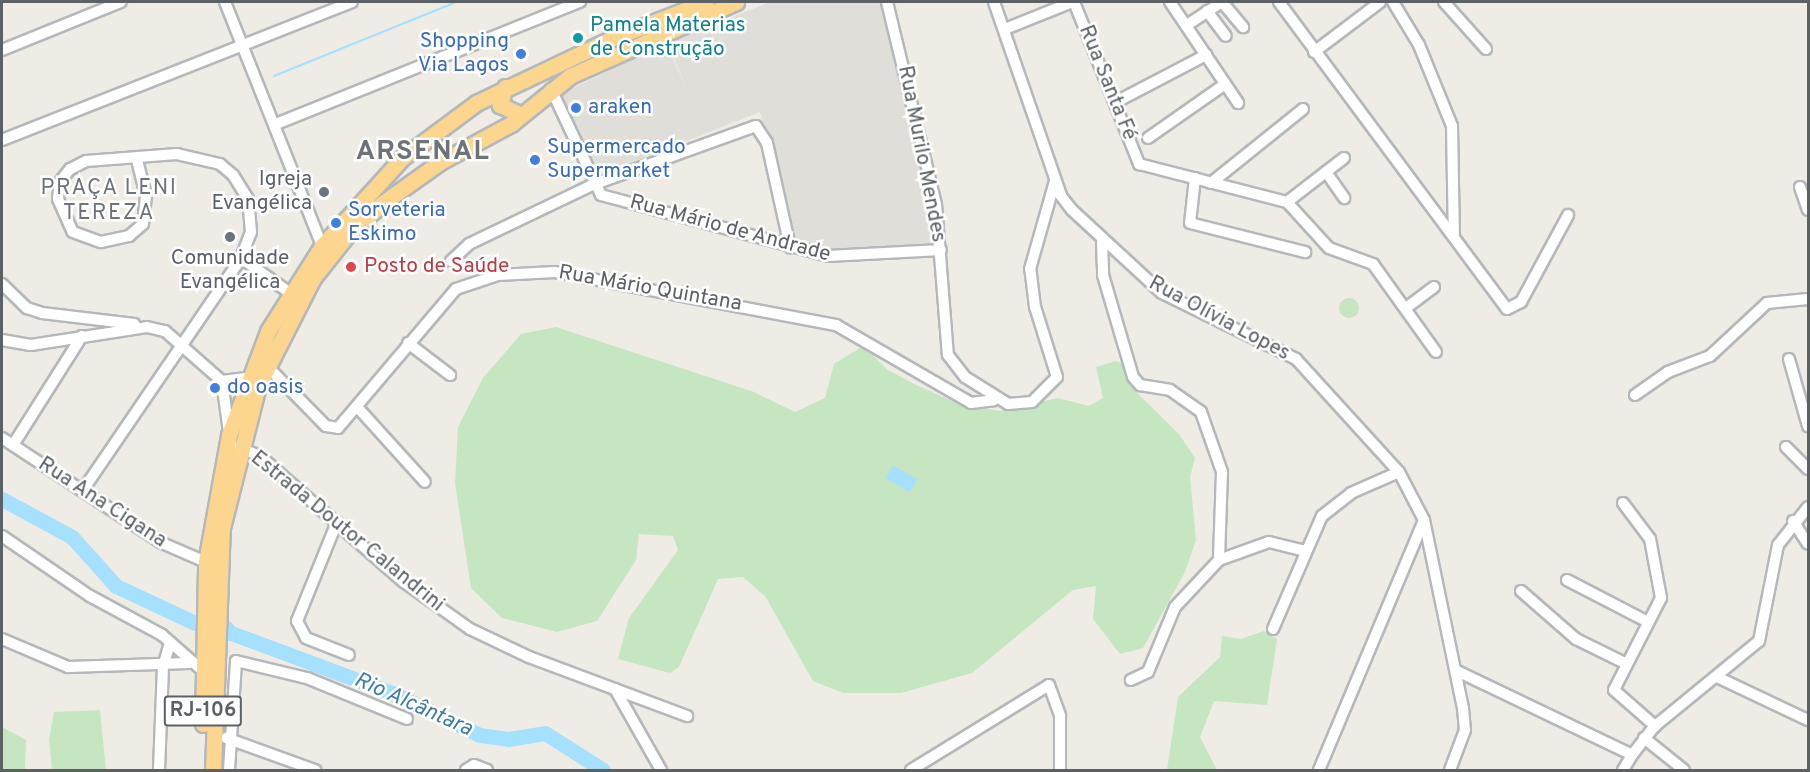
<!DOCTYPE html>
<meta charset="utf-8">
<style>
body{margin:0}
#map{position:relative;width:1810px;height:772px;overflow:hidden;background:#efece5;font-family:Overpass,sans-serif}
div>[style]{position:absolute}
[style*='--x']{left:calc(var(--x)*1px);top:calc(var(--y)*1px);width:calc(var(--w)*1px);rotate:calc(var(--a)*1deg)}
.industrial>*{inset:0;background:#e0ded9}
.green>*{inset:0;background:#c5e6c1}
.round{border-radius:50%}
.water>*{inset:0;background:#a5e0fe;transform-origin:0 0}
.stream>*{height:2px;margin:-1px;padding:0 1px;transform-origin:1px;border-radius:1px;background:#a5e0fe}
.river>*{height:15px;margin:-7.5px;padding:0 7.5px;transform-origin:7.5px;border-radius:7.5px;background:#a5e0fe}
.roads{filter:drop-shadow(2px 0 #b5b8bb) drop-shadow(-2px 0 #b5b8bb) drop-shadow(0 2px #b5b8bb) drop-shadow(0 -2px #b5b8bb)}
.minor>*{height:10px;margin:-5px;padding:0 5px;transform-origin:5px;border-radius:5px;background:#fff}
.highway>*{height:15px;margin:-7.5px;padding:0 7.5px;transform-origin:7.5px;border-radius:7.5px;background:#fcd68e}
.dots>*{width:16px;height:16px;translate:-50% -50%;box-sizing:border-box;border:3px solid #fff;border-radius:50%}
span{translate:-50% -50%;white-space:nowrap;text-align:center;line-height:1.15;-webkit-text-stroke:5px #fff;paint-order:stroke}
.shield-label span{padding:2px 4px;background:#fff;border:2px solid;border-radius:4px;-webkit-text-stroke-width:0}
.shield-label{font-size:20px;color:#5c6165;font-weight:700}
.culture-label{font-size:21px;color:#0d838f}
.left{translate:0 -50%;text-align:left}
.shop-label{font-size:21px;color:#366cbe}
.right{translate:-100% -50%;text-align:right}
.street-label{font-size:21px;color:#5c6165}
.worship-label{font-size:21px;color:#5b616d}
.health-label{font-size:21px;color:#be3a42}
.neighbourhood-label{font-size:22px;color:#6d7377;letter-spacing:1.5px}
.water-label{font-size:22px;color:#3f7ca8;font-style:italic}
.district-label{font-size:27px;color:#6d7377;font-weight:700;letter-spacing:1.5px}
.frame{position:absolute;inset:0;border:3px solid #5c6165;pointer-events:none}
</style>
<div id="map">
<div class="industrial">
<div style="clip-path:polygon(770px 2px,882px 2px,935px 221px,929px 244px,834px 251px,792px 238px,760px 112px,595px 177px,557px 96px,666px 43px,687px 90px,668px 43px)"></div>
</div>
<div class="green">
<div class="round" style="left:1339px;top:298px;width:20px;height:20px"></div>
<div style="clip-path:polygon(556px 327px,754px 392px,795px 412px,825px 398px,834px 364px,863px 346px,888px 370px,914px 384px,961px 405px,1001px 411px,1058px 398px,1089px 406px,1103px 398px,1096px 367px,1116px 361px,1125px 365px,1139px 395px,1179px 434px,1195px 458px,1190px 477px,1196px 540px,1185px 572px,1143px 648px,1120px 654px,1093px 619px,1096px 586px,1073px 590px,972px 673px,901px 693px,843px 693px,813px 681px,765px 596px,743px 577px,718px 579px,679px 667px,670px 673px,618px 659px,629px 618px,678px 550px,673px 536px,639px 534px,636px 560px,597px 621px,557px 632px,502px 618px,471px 588px,455px 483px,458px 427px,483px 378px,521px 334px)"></div>
<div style="clip-path:polygon(1264px 631px,1277px 639px,1267px 705px,1214px 701px,1200px 737px,1217px 770px,1167px 770px,1178px 697px,1220px 657px,1222px 636px,1241px 639px)"></div>
<div style="clip-path:polygon(100px 710px,106px 770px,52px 770px,49px 740px,54px 712px)"></div>
<div style="clip-path:polygon(2px 727px,26px 740px,25px 769px,2px 770px)"></div>
</div>
<div class="water">
<div style="left:893px;top:465px;width:28px;height:15px;rotate:30deg"></div>
</div>
<div class="stream">
<div style="--x:274;--y:76;--w:196;--a:-22.1"></div>
</div>
<div class="river">
<div style="--x:2;--y:499;--w:80;--a:28.5"></div>
<div style="--x:72;--y:537;--w:66;--a:48.1"></div>
<div style="--x:116;--y:586;--w:87;--a:25.1"></div>
<div style="--x:222;--y:624;--w:13;--a:45"></div>
<div style="--x:231;--y:633;--w:175;--a:20.4"></div>
<div style="--x:395;--y:694;--w:94;--a:25.8"></div>
<div style="--x:480;--y:735;--w:28;--a:8"></div>
<div style="--x:508;--y:739;--w:37;--a:-9"></div>
<div style="--x:545;--y:733;--w:69;--a:32.5"></div>
</div>
<div class="roads">
<div class="minor">
<div style="--x:225;--y:2;--w:263;--a:68.3"></div>
<div style="--x:887;--y:2;--w:208;--a:76.4"></div>
<div style="--x:936;--y:204;--w:151;--a:85.5"></div>
<div style="--x:948;--y:355;--w:28;--a:52"></div>
<div style="--x:965;--y:377;--w:51;--a:32.1"></div>
<div style="--x:1008;--y:404;--w:24;--a:-5"></div>
<div style="--x:1032;--y:402;--w:35;--a:-45"></div>
<div style="--x:1057;--y:377;--w:73;--a:-107.4"></div>
<div style="--x:1035;--y:307;--w:38;--a:-97"></div>
<div style="--x:1030;--y:269;--w:91;--a:-74.1"></div>
<div style="--x:994;--y:2;--w:205;--a:70.9"></div>
<div style="--x:1061;--y:196;--w:18;--a:52"></div>
<div style="--x:1072;--y:210;--w:122;--a:42.7"></div>
<div style="--x:1162;--y:293;--w:149;--a:26.2"></div>
<div style="--x:1296;--y:359;--w:153;--a:47.7"></div>
<div style="--x:1399;--y:472;--w:54;--a:62.5"></div>
<div style="--x:1424;--y:520;--w:192;--a:78.3"></div>
<div style="--x:1463;--y:708;--w:22;--a:85"></div>
<div style="--x:1465;--y:730;--w:43;--a:110.6"></div>
<div style="--x:1074;--y:2;--w:175;--a:68.1"></div>
<div style="--x:1139;--y:164;--w:153;--a:14.4"></div>
<div style="--x:1287;--y:202;--w:62;--a:47.6"></div>
<div style="--x:1329;--y:248;--w:47;--a:20"></div>
<div style="--x:1373;--y:264;--w:108;--a:54.4"></div>
<div style="--x:1170;--y:2;--w:122;--a:56"></div>
<div style="--x:1279;--y:2;--w:382;--a:53.4"></div>
<div style="--x:1507;--y:309;--w:16;--a:-27"></div>
<div style="--x:1521;--y:302;--w:99;--a:-61.6"></div>
<div style="--x:1393;--y:2;--w:50;--a:58.8"></div>
<div style="--x:1419;--y:45;--w:87;--a:67.8"></div>
<div style="--x:1452;--y:126;--w:111;--a:89"></div>
<div style="--x:1444;--y:2;--w:63;--a:48.2"></div>
<div style="--x:1207;--y:11;--w:31;--a:53"></div>
<div style="--x:1187;--y:25;--w:42;--a:-33.3"></div>
<div style="--x:1222;--y:2;--w:33;--a:50"></div>
<div style="--x:1005;--y:29;--w:72;--a:-21.9"></div>
<div style="--x:2;--y:50;--w:128;--a:-22"></div>
<div style="--x:1314;--y:52;--w:83;--a:-37.1"></div>
<div style="--x:551;--y:89;--w:117;--a:64.7"></div>
<div style="--x:601;--y:195;--w:235;--a:15"></div>
<div style="--x:828;--y:256;--w:113;--a:-3"></div>
<div style="--x:1116;--y:102;--w:102;--a:-27.6"></div>
<div style="--x:276;--y:124;--w:328;--a:-21.9"></div>
<div style="--x:1148;--y:138;--w:94;--a:-35"></div>
<div style="--x:2;--y:140;--w:376;--a:-21.5"></div>
<div style="--x:1326;--y:172;--w:32;--a:55"></div>
<div style="--x:1195;--y:178;--w:45;--a:96.3"></div>
<div style="--x:1190;--y:223;--w:119;--a:14.2"></div>
<div style="--x:1211;--y:183;--w:118;--a:-38.8"></div>
<div style="--x:1800;--y:187;--w:24;--a:71"></div>
<div style="--x:1287;--y:202;--w:72;--a:-37.7"></div>
<div style="--x:1102;--y:242;--w:33;--a:88"></div>
<div style="--x:1103;--y:275;--w:106;--a:73.6"></div>
<div style="--x:1133;--y:377;--w:11;--a:49"></div>
<div style="--x:1140;--y:385;--w:30;--a:9"></div>
<div style="--x:1170;--y:390;--w:38;--a:35"></div>
<div style="--x:1201;--y:412;--w:64;--a:70.7"></div>
<div style="--x:1222;--y:472;--w:88;--a:92"></div>
<div style="--x:1219;--y:560;--w:64;--a:133.1"></div>
<div style="--x:1175;--y:607;--w:70;--a:112.6"></div>
<div style="--x:1148;--y:672;--w:19;--a:155"></div>
<div style="--x:241;--y:258;--w:60;--a:35.5"></div>
<div style="--x:451;--y:261;--w:25;--a:-43"></div>
<div style="--x:469;--y:244;--w:136;--a:-25.6"></div>
<div style="--x:592;--y:185;--w:174;--a:-19.8"></div>
<div style="--x:756;--y:126;--w:20;--a:57"></div>
<div style="--x:767;--y:143;--w:107;--a:77.5"></div>
<div style="--x:2;--y:284;--w:35;--a:44"></div>
<div style="--x:27;--y:308;--w:16;--a:18"></div>
<div style="--x:42;--y:313;--w:93;--a:6.8"></div>
<div style="--x:1406;--y:308;--w:35;--a:-37"></div>
<div style="--x:2;--y:340;--w:29;--a:10"></div>
<div style="--x:31;--y:345;--w:117;--a:-8.8"></div>
<div style="--x:147;--y:327;--w:18;--a:13"></div>
<div style="--x:165;--y:331;--w:76;--a:41.3"></div>
<div style="--x:222;--y:381;--w:51;--a:82.2"></div>
<div style="--x:408;--y:343;--w:53;--a:37.3"></div>
<div style="--x:1789;--y:359;--w:70;--a:74.2"></div>
<div style="--x:267;--y:366;--w:84;--a:45.5"></div>
<div style="--x:326;--y:426;--w:12;--a:9"></div>
<div style="--x:338;--y:428;--w:182;--a:-49.7"></div>
<div style="--x:456;--y:289;--w:44;--a:-18.4"></div>
<div style="--x:498;--y:275;--w:57;--a:-3"></div>
<div style="--x:555;--y:272;--w:286;--a:10.7"></div>
<div style="--x:836;--y:325;--w:156;--a:30"></div>
<div style="--x:971;--y:403;--w:23;--a:-7"></div>
<div style="--x:222;--y:381;--w:24;--a:-7"></div>
<div style="--x:1635;--y:395;--w:40;--a:-34.9"></div>
<div style="--x:1668;--y:372;--w:45;--a:-20.9"></div>
<div style="--x:1710;--y:356;--w:78;--a:-42.9"></div>
<div style="--x:1767;--y:303;--w:41;--a:-5.6"></div>
<div style="--x:359;--y:409;--w:98;--a:47.9"></div>
<div style="--x:2;--y:438;--w:191;--a:33.3"></div>
<div style="--x:162;--y:543;--w:48;--a:23.4"></div>
<div style="--x:13;--y:445;--w:129;--a:-57.7"></div>
<div style="--x:239;--y:447;--w:24;--a:24"></div>
<div style="--x:261;--y:457;--w:190;--a:41.2"></div>
<div style="--x:404;--y:582;--w:81;--a:35.5"></div>
<div style="--x:470;--y:629;--w:65;--a:25.4"></div>
<div style="--x:529;--y:657;--w:169;--a:20.5"></div>
<div style="--x:1786;--y:447;--w:31;--a:45"></div>
<div style="--x:83;--y:490;--w:281;--a:-55.7"></div>
<div style="--x:241;--y:258;--w:28;--a:-69"></div>
<div style="--x:251;--y:232;--w:33;--a:-95"></div>
<div style="--x:248;--y:199;--w:28;--a:-122"></div>
<div style="--x:233;--y:175;--w:17;--a:-140"></div>
<div style="--x:220;--y:164;--w:44;--a:-166.9"></div>
<div style="--x:177;--y:154;--w:91;--a:175.6"></div>
<div style="--x:86;--y:161;--w:18;--a:153"></div>
<div style="--x:70;--y:169;--w:16;--a:128"></div>
<div style="--x:60;--y:182;--w:17;--a:97"></div>
<div style="--x:58;--y:199;--w:36;--a:66"></div>
<div style="--x:73;--y:232;--w:30;--a:20"></div>
<div style="--x:101;--y:242;--w:29;--a:-12"></div>
<div style="--x:129;--y:236;--w:18;--a:-41"></div>
<div style="--x:143;--y:224;--w:28;--a:-84"></div>
<div style="--x:146;--y:196;--w:38;--a:-104"></div>
<div style="--x:1623;--y:503;--w:45;--a:53.1"></div>
<div style="--x:1650;--y:539;--w:60;--a:79.4"></div>
<div style="--x:1661;--y:598;--w:103;--a:117.1"></div>
<div style="--x:1614;--y:690;--w:55;--a:41.3"></div>
<div style="--x:1793;--y:521;--w:27;--a:57"></div>
<div style="--x:337;--y:522;--w:107;--a:112"></div>
<div style="--x:297;--y:621;--w:19;--a:62"></div>
<div style="--x:306;--y:638;--w:46;--a:21.6"></div>
<div style="--x:2;--y:536;--w:107;--a:34.3"></div>
<div style="--x:90;--y:596;--w:82;--a:28.4"></div>
<div style="--x:162;--y:635;--w:53;--a:41.2"></div>
<div style="--x:1219;--y:560;--w:53;--a:-19.8"></div>
<div style="--x:1269;--y:542;--w:36;--a:14"></div>
<div style="--x:1567;--y:580;--w:91;--a:27.4"></div>
<div style="--x:1521;--y:591;--w:73;--a:41.1"></div>
<div style="--x:1576;--y:639;--w:55;--a:26.1"></div>
<div style="--x:1273;--y:629;--w:123;--a:-66.6"></div>
<div style="--x:1322;--y:516;--w:37;--a:-38"></div>
<div style="--x:1351;--y:493;--w:52;--a:-23.6"></div>
<div style="--x:2;--y:639;--w:72;--a:23"></div>
<div style="--x:68;--y:667;--w:121;--a:-1.9"></div>
<div style="--x:1457;--y:671;--w:194;--a:25.6"></div>
<div style="--x:1632;--y:755;--w:37;--a:-52"></div>
<div style="--x:1655;--y:726;--w:134;--a:-39.3"></div>
<div style="--x:1759;--y:641;--w:98;--a:-78.8"></div>
<div style="--x:1778;--y:545;--w:48;--a:-51.7"></div>
<div style="--x:1717;--y:677;--w:101;--a:25.3"></div>
<div style="--x:615;--y:689;--w:93;--a:60.4"></div>
<div style="--x:226;--y:738;--w:95;--a:19.8"></div>
<div style="--x:1644;--y:738;--w:51;--a:38.7"></div>
<div style="--x:159;--y:770;--w:103;--a:-87.8"></div>
<div style="--x:163;--y:667;--w:26;--a:-74"></div>
<div style="--x:229;--y:770;--w:109;--a:-86.3"></div>
<div style="--x:236;--y:661;--w:73;--a:13.5"></div>
<div style="--x:307;--y:678;--w:108;--a:22.3"></div>
<div style="--x:466;--y:770;--w:9;--a:-32"></div>
<div style="--x:474;--y:765;--w:14;--a:21"></div>
<div style="--x:911;--y:770;--w:162;--a:-31.6"></div>
<div style="--x:1049;--y:685;--w:33;--a:70"></div>
<div style="--x:1060;--y:716;--w:54;--a:90"></div>
<div style="--x:1319;--y:770;--w:271;--a:-67.2"></div>
<div style="--x:1623;--y:770;--w:17;--a:-59"></div>
</div>
<div class="highway">
<div style="--x:505;--y:87;--w:19;--a:106"></div>
<div style="--x:500;--y:105;--w:23;--a:25"></div>
<div style="--x:203;--y:724;--w:162;--a:-88.9"></div>
<div style="--x:206;--y:562;--w:129;--a:-79.7"></div>
<div style="--x:229;--y:435;--w:111;--a:-69.4"></div>
<div style="--x:268;--y:331;--w:101;--a:-57.6"></div>
<div style="--x:322;--y:246;--w:119;--a:-47.7"></div>
<div style="--x:402;--y:158;--w:92;--a:-36.6"></div>
<div style="--x:476;--y:103;--w:154;--a:-25.4"></div>
<div style="--x:615;--y:37;--w:97;--a:-21"></div>
<div style="--x:213;--y:770;--w:242;--a:-87.9"></div>
<div style="--x:222;--y:528;--w:146;--a:-75.8"></div>
<div style="--x:258;--y:386;--w:121;--a:-63"></div>
<div style="--x:313;--y:278;--w:61;--a:-51.6"></div>
<div style="--x:351;--y:230;--w:43;--a:-40.3"></div>
<div style="--x:384;--y:202;--w:69;--a:-35.5"></div>
<div style="--x:440;--y:162;--w:81;--a:-28.2"></div>
<div style="--x:511;--y:124;--w:76;--a:-39.1"></div>
<div style="--x:570;--y:76;--w:182;--a:-24"></div>
</div>
</div>
<div class="dots">
<div style="left:578px;top:38px;background:#0f9aa8"></div>
<div style="left:521px;top:54px;background:#3f7fe0"></div>
<div style="left:576px;top:108px;background:#3f7fe0"></div>
<div style="left:535px;top:160px;background:#3f7fe0"></div>
<div style="left:324px;top:192px;background:#6b7280"></div>
<div style="left:336px;top:223px;background:#3f7fe0"></div>
<div style="left:230px;top:237px;background:#6b7280"></div>
<div style="left:351px;top:267px;background:#e0444e"></div>
<div style="left:215px;top:388px;background:#3f7fe0"></div>
</div>
<div class="shield-label">
<span style="left:203px;top:711px">RJ-106</span>
</div>
<div class="culture-label">
<span class="left" style="left:590px;top:38px">Pamela Materias<br>de Construção</span>
</div>
<div class="shop-label">
<span class="right" style="left:509px;top:54px">Shopping<br>Via Lagos</span>
<span class="left" style="left:588px;top:108px">araken</span>
<span class="left" style="left:547px;top:160px">Supermercado<br>Supermarket</span>
<span class="left" style="left:348px;top:223px">Sorveteria<br>Eskimo</span>
<span class="left" style="left:227px;top:388px">do oasis</span>
</div>
<div class="street-label">
<span style="left:1107px;top:83px;rotate:68deg">Rua Santa Fé</span>
<span style="left:921px;top:154px;rotate:79deg">Rua Murilo Mendes</span>
<span style="left:730px;top:229px;rotate:15deg">Rua Mário de Andrade</span>
<span style="left:650px;top:289px;rotate:10deg">Rua Mário Quintana</span>
<span style="left:1219px;top:319px;rotate:28deg">Rua Olívia Lopes</span>
<span style="left:102px;top:503px;rotate:33deg">Rua Ana Cigana</span>
<span style="left:347px;top:532px;rotate:39deg">Estrada Doutor Calandrini</span>
</div>
<div class="worship-label">
<span class="right" style="left:312px;top:192px">Igreja<br>Evangélica</span>
<span style="left:230px;top:271px">Comunidade<br>Evangélica</span>
</div>
<div class="health-label">
<span class="left" style="left:364px;top:267px">Posto de Saúde</span>
</div>
<div class="neighbourhood-label">
<span style="left:109px;top:201px">PRAÇA LENI<br>TEREZA</span>
</div>
<div class="water-label">
<span style="left:413px;top:705px;rotate:24deg">Rio Alcântara</span>
</div>
<div class="district-label">
<span style="left:423px;top:153px">ARSENAL</span>
</div>
<div class="frame"></div>
</div>
